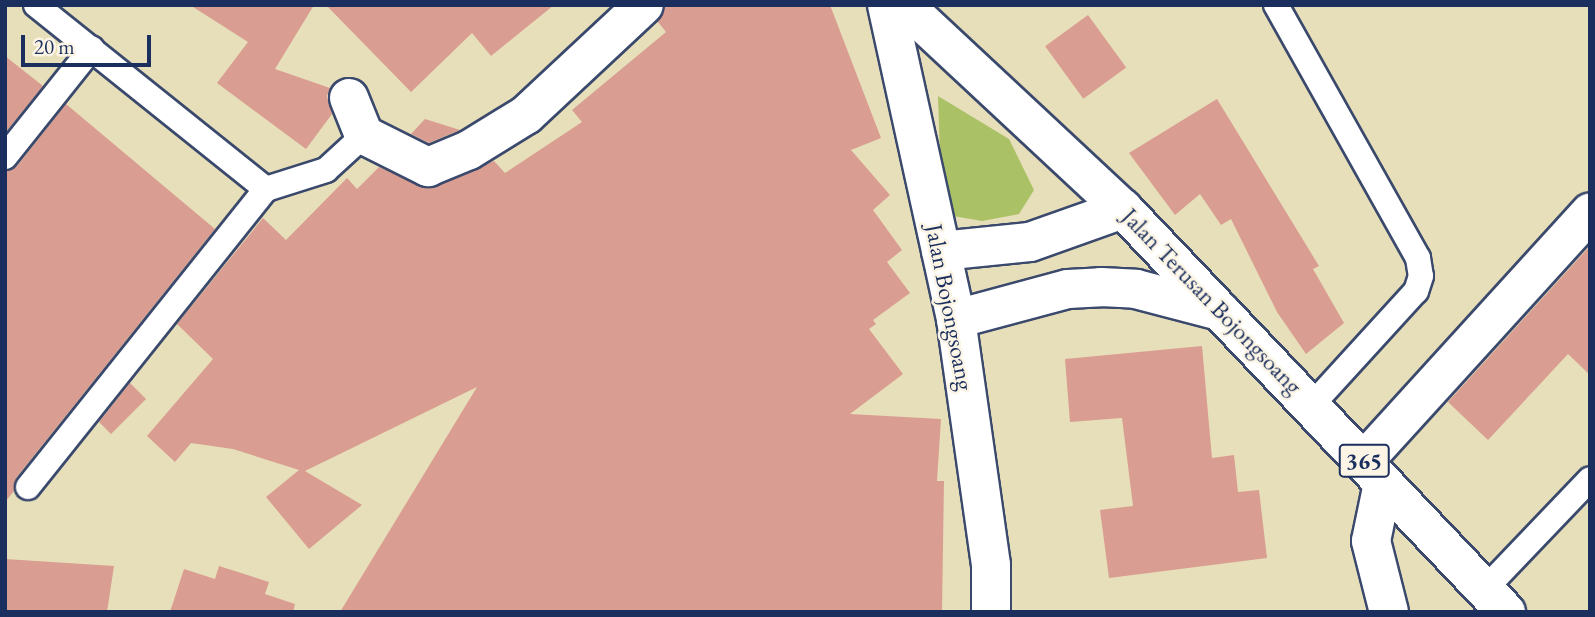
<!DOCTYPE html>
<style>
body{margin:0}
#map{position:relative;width:1595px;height:617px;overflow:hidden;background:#e7dfba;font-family:"EB Garamond",serif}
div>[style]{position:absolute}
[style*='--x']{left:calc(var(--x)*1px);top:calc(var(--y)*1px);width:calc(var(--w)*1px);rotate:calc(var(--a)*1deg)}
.green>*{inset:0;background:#abc166}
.building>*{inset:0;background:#da9d91;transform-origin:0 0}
.roads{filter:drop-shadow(2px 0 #3a496c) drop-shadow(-2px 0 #3a496c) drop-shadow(0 2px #3a496c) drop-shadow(0 -2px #3a496c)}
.lane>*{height:24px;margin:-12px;padding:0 12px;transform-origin:12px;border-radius:12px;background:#fff}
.street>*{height:38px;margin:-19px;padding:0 19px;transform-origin:19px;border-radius:19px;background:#fff}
.secondary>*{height:38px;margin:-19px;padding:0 19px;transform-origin:19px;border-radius:19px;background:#fff}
.primary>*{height:38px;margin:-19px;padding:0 19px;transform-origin:19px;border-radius:19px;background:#fff}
span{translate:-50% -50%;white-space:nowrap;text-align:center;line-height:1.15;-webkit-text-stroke:5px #fcf5e5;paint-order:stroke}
.shield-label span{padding:2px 5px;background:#fcf5e5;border:2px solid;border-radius:5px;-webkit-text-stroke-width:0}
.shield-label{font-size:23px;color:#1b2f5e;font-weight:700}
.street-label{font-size:24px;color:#1b2f5e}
.frame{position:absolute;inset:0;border:7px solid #1b2f5e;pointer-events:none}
.scale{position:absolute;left:21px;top:35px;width:130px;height:32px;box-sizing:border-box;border:4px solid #1b2f5e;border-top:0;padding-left:9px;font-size:21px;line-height:24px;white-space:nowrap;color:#1b2f5e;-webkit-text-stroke:5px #fcf5e5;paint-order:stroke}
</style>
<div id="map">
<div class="green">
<div style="clip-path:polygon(938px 96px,1009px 139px,1034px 190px,1019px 214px,982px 221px,953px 216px,941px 185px)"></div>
</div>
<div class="building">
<div style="clip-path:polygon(190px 5px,314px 5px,275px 69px,330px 88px,327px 96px,332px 114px,306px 149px,217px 83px,248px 42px)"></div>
<div style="clip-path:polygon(326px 5px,554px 5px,491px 56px,472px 33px,411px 92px)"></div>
<div style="clip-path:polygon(665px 5px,830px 5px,881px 138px,851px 150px,890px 195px,873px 210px,902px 250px,887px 262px,910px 293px,873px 320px,876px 324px,869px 329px,903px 374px,850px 414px,941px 419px,937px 481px,944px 481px,942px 612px,340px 612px,477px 387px,305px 471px,362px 505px,309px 549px,266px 497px,299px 470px,233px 449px,191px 443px,175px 462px,147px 436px,213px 359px,177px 324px,263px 218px,286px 240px,347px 178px,357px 189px,379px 167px,428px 189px,494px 161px,505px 173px,582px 122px,572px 110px,666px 32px,658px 22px)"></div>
<div style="left:1088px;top:15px;width:65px;height:53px;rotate:54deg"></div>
<div style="clip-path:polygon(5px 56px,43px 86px,5px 133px)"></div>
<div style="clip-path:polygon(1217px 99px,1319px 266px,1313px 269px,1344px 323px,1306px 354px,1277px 312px,1231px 219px,1221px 225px,1200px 194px,1175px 215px,1129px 153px)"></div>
<div style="clip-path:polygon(66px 104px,215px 229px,16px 478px,14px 491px,5px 502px,5px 172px,17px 166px)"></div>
<div style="clip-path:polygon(425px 119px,460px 130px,429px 143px,411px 134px)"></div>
<div style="clip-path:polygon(1590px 246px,1590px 375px,1568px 354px,1488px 440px,1448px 402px)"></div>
<div style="clip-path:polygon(1202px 346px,1212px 458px,1234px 455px,1238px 492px,1259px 490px,1267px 558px,1109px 578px,1100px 510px,1133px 506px,1122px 418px,1070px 422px,1065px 359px)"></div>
<div style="clip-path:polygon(130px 383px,146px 399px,111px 434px,99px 422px)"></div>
<div style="clip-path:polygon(5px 559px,114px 566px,107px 612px,5px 612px)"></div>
<div style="clip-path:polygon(219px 566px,269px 582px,265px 594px,295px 604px,293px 612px,170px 612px,184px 569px,215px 579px)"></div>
</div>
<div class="roads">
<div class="lane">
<div style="--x:36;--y:5;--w:295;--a:38.7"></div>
<div style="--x:266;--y:189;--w:63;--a:-17.6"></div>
<div style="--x:326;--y:170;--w:52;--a:-42.6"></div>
<div style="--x:1276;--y:5;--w:290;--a:60.7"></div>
<div style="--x:1418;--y:258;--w:18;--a:81"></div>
<div style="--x:1421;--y:276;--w:16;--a:108"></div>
<div style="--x:1416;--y:291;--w:154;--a:132.4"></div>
<div style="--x:5;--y:157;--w:139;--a:-51.4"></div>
<div style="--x:28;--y:487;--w:381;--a:-51.4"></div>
<div style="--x:1484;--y:590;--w:153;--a:-46.3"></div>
</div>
<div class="street">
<div style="--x:349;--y:98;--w:40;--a:68"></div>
<div style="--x:364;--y:135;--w:72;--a:26.6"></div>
<div style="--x:428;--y:167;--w:44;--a:-22.5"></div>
<div style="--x:469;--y:150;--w:67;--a:-31.6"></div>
<div style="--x:526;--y:115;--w:161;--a:-43"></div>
<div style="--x:1364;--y:461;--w:336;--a:-47.7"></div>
<div style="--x:1383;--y:483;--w:59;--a:101.7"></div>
<div style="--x:1371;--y:541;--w:73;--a:75.8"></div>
</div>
<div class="secondary">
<div style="--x:887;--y:5;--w:321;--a:77.6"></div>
<div style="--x:956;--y:319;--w:248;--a:81.9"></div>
<div style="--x:991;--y:565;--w:47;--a:90"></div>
<div style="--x:941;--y:251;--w:89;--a:-5.8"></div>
<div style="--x:1030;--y:242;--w:99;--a:-19.5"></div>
<div style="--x:956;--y:319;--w:116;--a:-15"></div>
<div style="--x:1068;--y:289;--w:33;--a:-3"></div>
<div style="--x:1101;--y:287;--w:35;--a:3"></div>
<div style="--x:1136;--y:289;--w:87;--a:14.7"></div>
</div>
<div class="primary">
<div style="--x:904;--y:5;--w:299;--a:43"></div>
<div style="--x:1123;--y:209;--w:556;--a:46.46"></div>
</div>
</div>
<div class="shield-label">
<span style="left:1364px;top:461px">365</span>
</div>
<div class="street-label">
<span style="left:1212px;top:301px;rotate:46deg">Jalan Terusan Bojongsoang</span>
<span style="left:950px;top:307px;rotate:79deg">Jalan Bojongsoang</span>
</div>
<div class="frame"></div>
<div class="scale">20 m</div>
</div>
